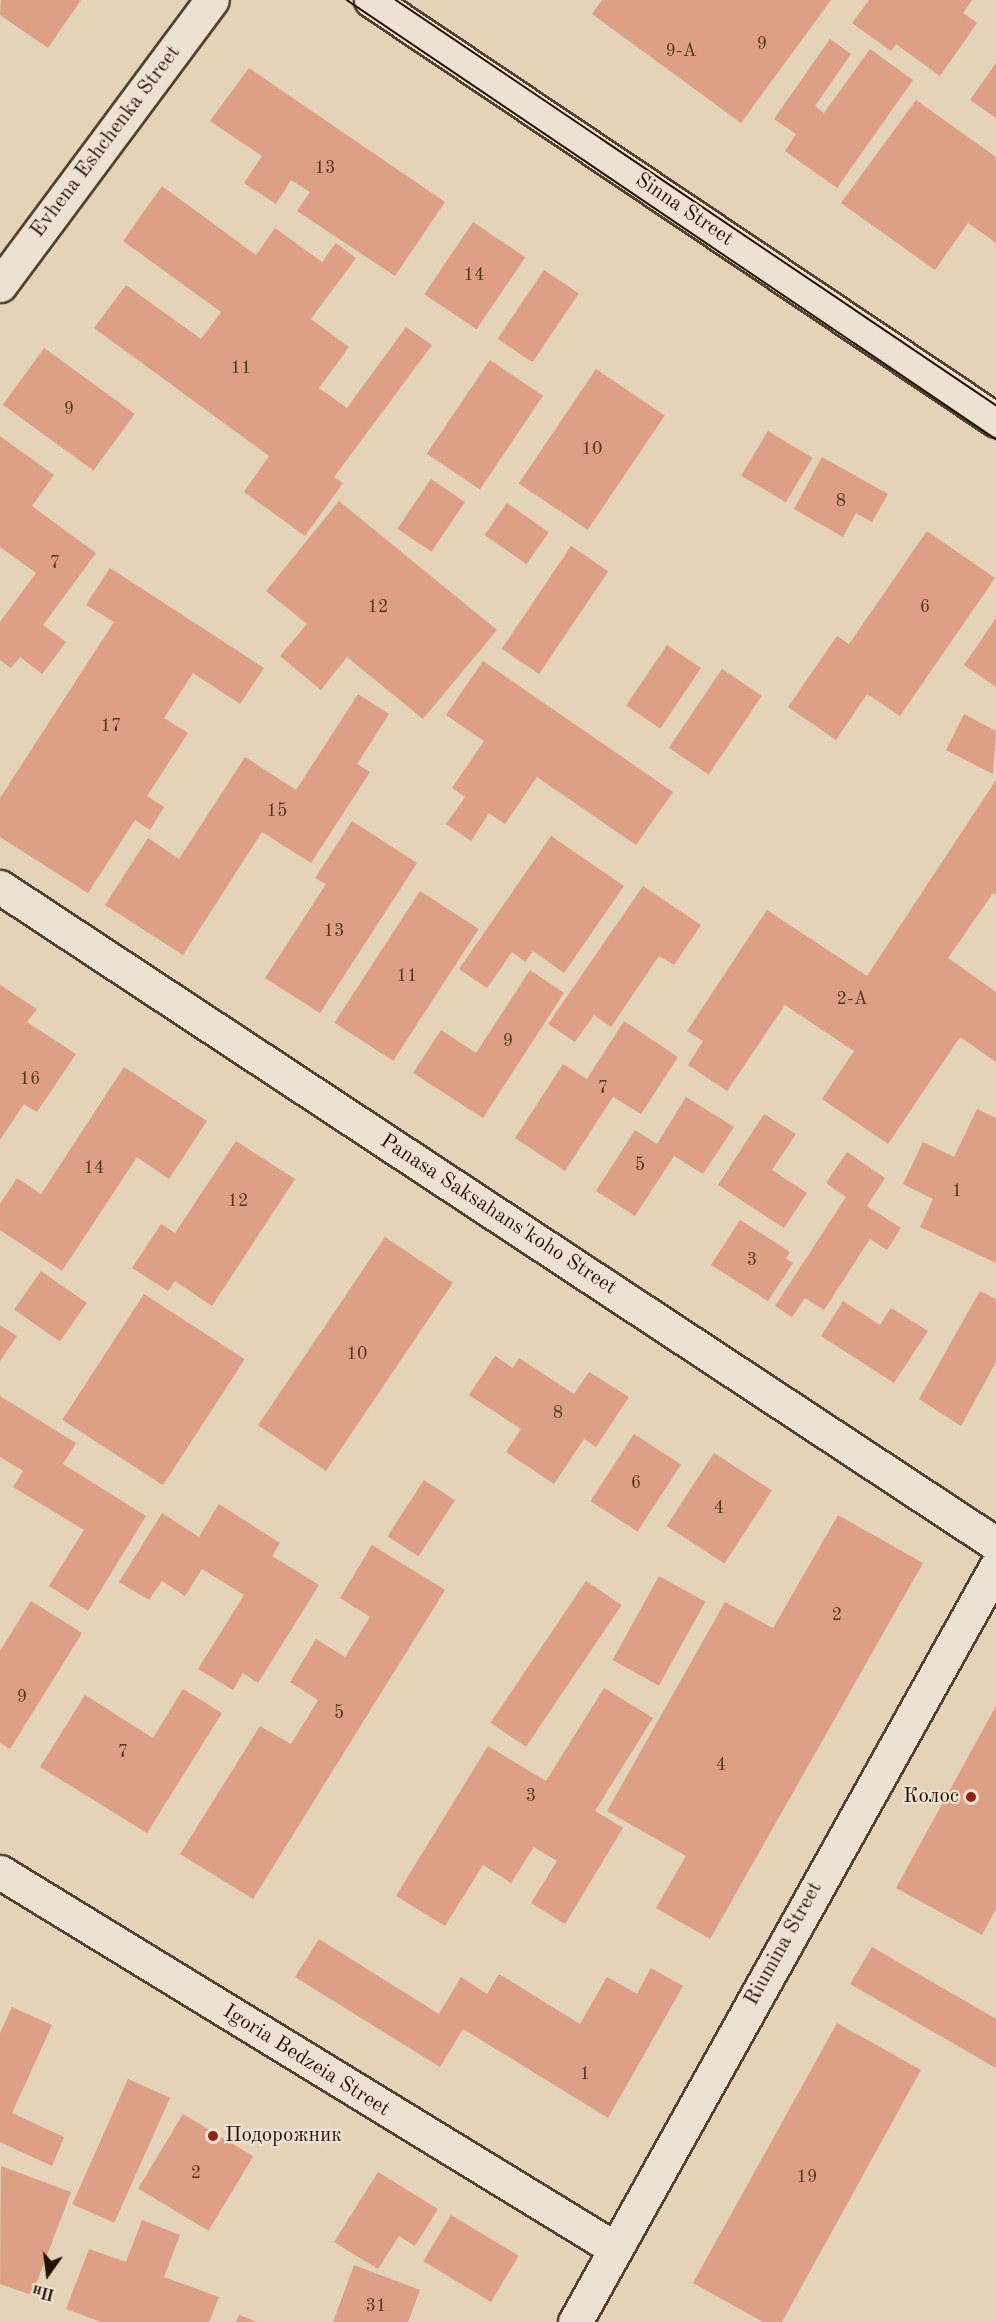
<!DOCTYPE html>
<meta charset="utf-8">
<style>
body{margin:0}
#map{position:relative;width:996px;height:2322px;overflow:hidden;background:#e4d2b9;font-family:"Old Standard TT",serif}
div>[style]{position:absolute}
[style*='--x']{left:calc(var(--x)*1px);top:calc(var(--y)*1px);width:calc(var(--w)*1px);rotate:calc(var(--a)*1deg)}
.building>*{inset:0;background:#dda086;transform-origin:0 0}
.roads{filter:drop-shadow(2px 0 #52422f) drop-shadow(-2px 0 #52422f) drop-shadow(0 2px #52422f) drop-shadow(0 -2px #52422f)}
.street>*{height:33px;margin:-16.5px;padding:0 16.5px;transform-origin:16.5px;border-radius:16.5px;background:#ede2d2}
.tram>*{height:1.5px;margin:-0.75px;padding:0 0.75px;transform-origin:0.75px;border-radius:0.75px;background:#221201}
.dots>*{width:16px;height:16px;translate:-50% -50%;box-sizing:border-box;border:3px solid #ede2d2;border-radius:50%}
span{translate:-50% -50%;white-space:nowrap;text-align:center;line-height:1.15;-webkit-text-stroke:4.5px #ede2d2;paint-order:stroke}
.number-label{font-size:18px;color:#513622}
.number-label span{-webkit-text-stroke-width:0}
.street-label{font-size:21px;color:#221201}
.poi-label{font-size:21px;color:#221201}
.right{translate:-100% -50%;text-align:right}
.left{translate:0 -50%;text-align:left}
.north{position:absolute;left:18px;top:2244px;width:60px;height:60px;-webkit-text-stroke:4px #ede2d2;paint-order:stroke;rotate:194deg;font-size:16px;font-weight:700;line-height:24px;text-align:center;color:#221201}
.north::after{content:'';display:block;margin:auto;width:21px;height:27px;background:#221201;clip-path:polygon(50% 0,100% 100%,50% 72%,0 100%)}
</style>
<div id="map">
<div class="building">
<div style="clip-path:polygon(81px 0,48px 48px,0 15px,1px 0)"></div>
<div style="clip-path:polygon(602px 0,831px 0,741px 123px,592px 14px)"></div>
<div style="clip-path:polygon(869px 0,972px 0,963px 13px,977px 23px,940px 76px,896px 44px,891px 51px,852px 23px)"></div>
<div style="clip-path:polygon(830px 39px,851px 54px,815px 106px,824px 113px,870px 49px,913px 80px,837px 188px,785px 151px,796px 134px,774px 119px)"></div>
<div style="clip-path:polygon(996px 63px,996px 118px,970px 100px)"></div>
<div style="clip-path:polygon(249px 68px,445px 202px,395px 276px,297px 211px,310px 192px,291px 180px,276px 204px,244px 183px,262px 156px,210px 121px)"></div>
<div style="clip-path:polygon(916px 100px,996px 157px,996px 243px,968px 223px,935px 270px,841px 203px)"></div>
<div style="clip-path:polygon(162px 186px,256px 255px,275px 228px,322px 262px,336px 243px,356px 258px,311px 319px,349px 347px,319px 388px,347px 408px,406px 327px,432px 345px,334px 477px,343px 483px,305px 536px,244px 492px,269px 456px,94px 328px,126px 285px,201px 339px,221px 312px,123px 241px)"></div>
<div style="left:473px;top:222px;width:63px;height:87px;rotate:34deg"></div>
<div style="left:544px;top:270px;width:42px;height:83px;rotate:34deg"></div>
<div style="left:44px;top:348px;width:112px;height:70px;rotate:36deg"></div>
<div style="left:490px;top:360px;width:64px;height:113px;rotate:34deg"></div>
<div style="left:596px;top:369px;width:83px;height:138px;rotate:34deg"></div>
<div style="left:768px;top:431px;width:52px;height:52px;rotate:31deg"></div>
<div style="clip-path:polygon(0 436px,54px 475px,32px 506px,96px 553px,43px 625px,66px 642px,42px 674px,20px 657px,11px 668px,0 660px,0 622px,36px 573px,0 547px)"></div>
<div style="clip-path:polygon(822px 457px,888px 494px,872px 522px,856px 513px,843px 537px,794px 509px)"></div>
<div style="left:431px;top:479px;width:41px;height:60px;rotate:34deg"></div>
<div style="clip-path:polygon(339px 501px,497px 630px,423px 719px,347px 657px,321px 690px,280px 656px,307px 624px,266px 591px)"></div>
<div style="left:507px;top:503px;width:51px;height:39px;rotate:35deg"></div>
<div style="clip-path:polygon(927px 531px,995px 578px,900px 716px,867px 694px,836px 740px,788px 707px,837px 636px,849px 644px)"></div>
<div style="left:571px;top:546px;width:45px;height:124px;rotate:34deg"></div>
<div style="clip-path:polygon(110px 568px,264px 668px,240px 704px,193px 673px,164px 718px,188px 733px,147px 796px,164px 807px,150px 830px,135px 820px,88px 893px,0 837px,0 798px,114px 622px,86px 605px)"></div>
<div style="clip-path:polygon(996px 618px,996px 687px,964px 665px)"></div>
<div style="left:667px;top:645px;width:41px;height:73px;rotate:34deg"></div>
<div style="clip-path:polygon(483px 661px,673px 792px,636px 845px,537px 777px,505px 824px,489px 813px,471px 841px,446px 824px,465px 797px,452px 788px,484px 741px,446px 715px)"></div>
<div style="left:722px;top:669px;width:48px;height:95px;rotate:34deg"></div>
<div style="clip-path:polygon(358px 694px,389px 714px,357px 764px,370px 772px,311px 863px,262px 832px,183px 955px,105px 905px,148px 838px,179px 859px,245px 757px,296px 790px)"></div>
<div style="clip-path:polygon(964px 714px,996px 731px,993px 774px,946px 750px)"></div>
<div style="clip-path:polygon(996px 780px,996px 895px,993px 893px,948px 958px,996px 992px,996px 1062px,960px 1037px,888px 1144px,822px 1099px,854px 1051px,785px 1005px,727px 1091px,688px 1065px,703px 1041px,687px 1031px,767px 910px,867px 976px)"></div>
<div style="clip-path:polygon(352px 821px,417px 863px,320px 1013px,265px 978px,326px 884px,315px 878px)"></div>
<div style="clip-path:polygon(551px 836px,624px 886px,564px 973px,533px 951px,525px 962px,512px 952px,487px 988px,459px 969px)"></div>
<div style="clip-path:polygon(643px 886px,701px 925px,674px 965px,659px 956px,611px 1027px,594px 1015px,575px 1042px,548px 1024px)"></div>
<div style="left:420px;top:891px;width:70px;height:157px;rotate:33deg"></div>
<div style="clip-path:polygon(530px 970px,564px 993px,483px 1118px,413px 1073px,441px 1030px,476px 1053px)"></div>
<div style="clip-path:polygon(0 985px,37px 1009px,27px 1022px,76px 1054px,37px 1112px,24px 1104px,0 1140px)"></div>
<div style="clip-path:polygon(624px 1021px,678px 1057px,641px 1114px,613px 1097px,565px 1171px,515px 1138px,563px 1064px,587px 1079px)"></div>
<div style="clip-path:polygon(124px 1067px,207px 1121px,169px 1179px,137px 1157px,62px 1271px,0 1230px,0 1204px,17px 1178px,41px 1194px)"></div>
<div style="clip-path:polygon(686px 1097px,734px 1127px,703px 1174px,674px 1156px,635px 1216px,596px 1191px,635px 1130px,657px 1144px)"></div>
<div style="clip-path:polygon(977px 1109px,996px 1118px,996px 1263px,920px 1227px,933px 1199px,903px 1184px,923px 1142px,954px 1157px)"></div>
<div style="clip-path:polygon(764px 1114px,796px 1134px,772px 1170px,807px 1193px,784px 1228px,718px 1185px)"></div>
<div style="clip-path:polygon(236px 1141px,295px 1179px,212px 1306px,175px 1281px,168px 1291px,132px 1268px,161px 1224px,175px 1233px)"></div>
<div style="clip-path:polygon(847px 1152px,885px 1178px,867px 1206px,901px 1228px,887px 1250px,870px 1239px,824px 1310px,805px 1298px,792px 1317px,775px 1306px,846px 1197px,826px 1183px)"></div>
<div style="clip-path:polygon(740px 1220px,790px 1252px,786px 1258px,793px 1263px,768px 1301px,711px 1265px)"></div>
<div style="left:385px;top:1237px;width:82px;height:227px;rotate:34deg"></div>
<div style="left:41px;top:1271px;width:56px;height:47px;rotate:35deg"></div>
<div style="clip-path:polygon(980px 1291px,996px 1299px,996px 1362px,961px 1426px,919px 1399px)"></div>
<div style="left:144px;top:1294px;width:120px;height:150px;rotate:33deg"></div>
<div style="clip-path:polygon(843px 1301px,880px 1325px,891px 1308px,928px 1331px,894px 1383px,821px 1336px)"></div>
<div style="clip-path:polygon(0 1325px,17px 1336px,0 1361px)"></div>
<div style="clip-path:polygon(495px 1356px,513px 1368px,519px 1358px,574px 1394px,589px 1372px,629px 1397px,596px 1447px,584px 1439px,554px 1484px,506px 1452px,521px 1429px,469px 1395px)"></div>
<div style="clip-path:polygon(0 1396px,76px 1443px,63px 1464px,146px 1516px,88px 1611px,49px 1586px,84px 1530px,13px 1487px,23px 1471px,0 1457px)"></div>
<div style="left:634px;top:1434px;width:56px;height:80px;rotate:33deg"></div>
<div style="left:714px;top:1453px;width:69px;height:87px;rotate:33deg"></div>
<div style="left:424px;top:1480px;width:37px;height:67px;rotate:33deg"></div>
<div style="clip-path:polygon(219px 1504px,280px 1543px,272px 1556px,319px 1585px,258px 1683px,243px 1673px,233px 1690px,198px 1669px,244px 1595px,202px 1569px,185px 1596px,162px 1581px,149px 1600px,119px 1582px,162px 1513px,199px 1537px)"></div>
<div style="clip-path:polygon(838px 1515px,923px 1563px,710px 1939px,656px 1908px,686px 1856px,607px 1811px,725px 1602px,773px 1628px)"></div>
<div style="clip-path:polygon(372px 1545px,445px 1590px,253px 1899px,180px 1854px,260px 1726px,291px 1744px,318px 1700px,290px 1682px,316px 1639px,345px 1657px,370px 1617px,340px 1598px)"></div>
<div style="left:659px;top:1576px;width:53px;height:96px;rotate:29deg"></div>
<div style="left:586px;top:1581px;width:43px;height:171px;rotate:34deg"></div>
<div style="clip-path:polygon(31px 1601px,82px 1633px,10px 1749px,0 1743px,0 1651px)"></div>
<div style="clip-path:polygon(604px 1688px,653px 1718px,595px 1811px,623px 1828px,565px 1924px,531px 1903px,557px 1861px,534px 1847px,511px 1883px,483px 1865px,445px 1926px,396px 1896px,488px 1746px,546px 1781px)"></div>
<div style="clip-path:polygon(183px 1689px,222px 1713px,147px 1833px,40px 1767px,85px 1695px,153px 1738px)"></div>
<div style="clip-path:polygon(996px 1706px,996px 1909px,982px 1935px,896px 1888px)"></div>
<div style="clip-path:polygon(319px 1939px,439px 2014px,461px 1977px,487px 1994px,499px 1974px,580px 2024px,607px 1977px,637px 1994px,651px 1968px,683px 1986px,608px 2118px,463px 2029px,440px 2067px,295px 1977px)"></div>
<div style="clip-path:polygon(872px 1947px,996px 2019px,996px 2068px,850px 1984px)"></div>
<div style="clip-path:polygon(12px 2007px,52px 2025px,12px 2113px,64px 2137px,52px 2166px,0 2142px,0 2033px)"></div>
<div style="clip-path:polygon(837px 2023px,921px 2070px,782px 2322px,763px 2322px,693px 2283px)"></div>
<div style="left:128px;top:2079px;width:46px;height:137px;rotate:24deg"></div>
<div style="left:183px;top:2114px;width:82px;height:87px;rotate:31deg"></div>
<div style="clip-path:polygon(1px 2166px,71px 2192px,32px 2295px,0 2284px)"></div>
<div style="clip-path:polygon(378px 2172px,438px 2209px,415px 2246px,399px 2236px,378px 2269px,334px 2242px)"></div>
<div style="left:451px;top:2215px;width:79px;height:54px;rotate:31deg"></div>
<div style="clip-path:polygon(142px 2220px,180px 2235px,164px 2277px,219px 2297px,209px 2322px,101px 2322px,66px 2309px,89px 2249px,126px 2262px)"></div>
<div style="clip-path:polygon(354px 2265px,420px 2290px,408px 2322px,333px 2322px)"></div>
<div style="clip-path:polygon(239px 2315px,257px 2322px,236px 2322px)"></div>
</div>
<div class="roads">
<div class="street">
<div style="--x:371;--y:0;--w:753;--a:33.9"></div>
<div style="--x:0;--y:285;--w:355;--a:-53.4"></div>
<div style="--x:0;--y:887;--w:1193;--a:33.41"></div>
<div style="--x:0;--y:1872;--w:720;--a:31.48"></div>
<div style="--x:575;--y:2322;--w:864;--a:-60.86"></div>
</div>
</div>
<div class="tram">
<div style="--x:347;--y:0;--w:784;--a:34.08"></div>
<div style="--x:396;--y:0;--w:724;--a:34.02"></div>
</div>
<div class="dots">
<div style="left:971px;top:1797px;background:#8f2418"></div>
<div style="left:213px;top:2136px;background:#8f2418"></div>
</div>
<div class="number-label">
<span style="left:762px;top:44px">9</span>
<span style="left:681px;top:51px">9-А</span>
<span style="left:325px;top:168px">13</span>
<span style="left:474px;top:275px">14</span>
<span style="left:241px;top:368px">11</span>
<span style="left:69px;top:409px">9</span>
<span style="left:592px;top:449px">10</span>
<span style="left:841px;top:501px">8</span>
<span style="left:55px;top:563px">7</span>
<span style="left:378px;top:607px">12</span>
<span style="left:925px;top:607px">6</span>
<span style="left:111px;top:726px">17</span>
<span style="left:277px;top:811px">15</span>
<span style="left:334px;top:931px">13</span>
<span style="left:407px;top:976px">11</span>
<span style="left:852px;top:999px">2-А</span>
<span style="left:508px;top:1041px">9</span>
<span style="left:30px;top:1079px">16</span>
<span style="left:603px;top:1088px">7</span>
<span style="left:640px;top:1165px">5</span>
<span style="left:94px;top:1168px">14</span>
<span style="left:957px;top:1191px">1</span>
<span style="left:238px;top:1201px">12</span>
<span style="left:752px;top:1260px">3</span>
<span style="left:357px;top:1354px">10</span>
<span style="left:558px;top:1413px">8</span>
<span style="left:636px;top:1483px">6</span>
<span style="left:719px;top:1508px">4</span>
<span style="left:837px;top:1615px">2</span>
<span style="left:22px;top:1697px">9</span>
<span style="left:339px;top:1713px">5</span>
<span style="left:123px;top:1752px">7</span>
<span style="left:721px;top:1765px">4</span>
<span style="left:531px;top:1796px">3</span>
<span style="left:585px;top:2074px">1</span>
<span style="left:196px;top:2173px">2</span>
<span style="left:807px;top:2177px">19</span>
<span style="left:376px;top:2306px">31</span>
</div>
<div class="street-label">
<span style="left:106px;top:142px;rotate:-53deg">Evhena Eshchenka Street</span>
<span style="left:684px;top:210px;rotate:34deg">Sinna Street</span>
<span style="left:498px;top:1215px;rotate:33deg">Panasa Saksahans'koho Street</span>
<span style="left:784px;top:1944px;rotate:-61deg">Riumina Street</span>
<span style="left:306px;top:2061px;rotate:32deg">Igoria Bedzeia Street</span>
</div>
<div class="poi-label">
<span class="right" style="left:959px;top:1797px">Колос</span>
<span class="left" style="left:225px;top:2136px">Подорожник</span>
</div>
<div class="north">Пн</div>
</div>
